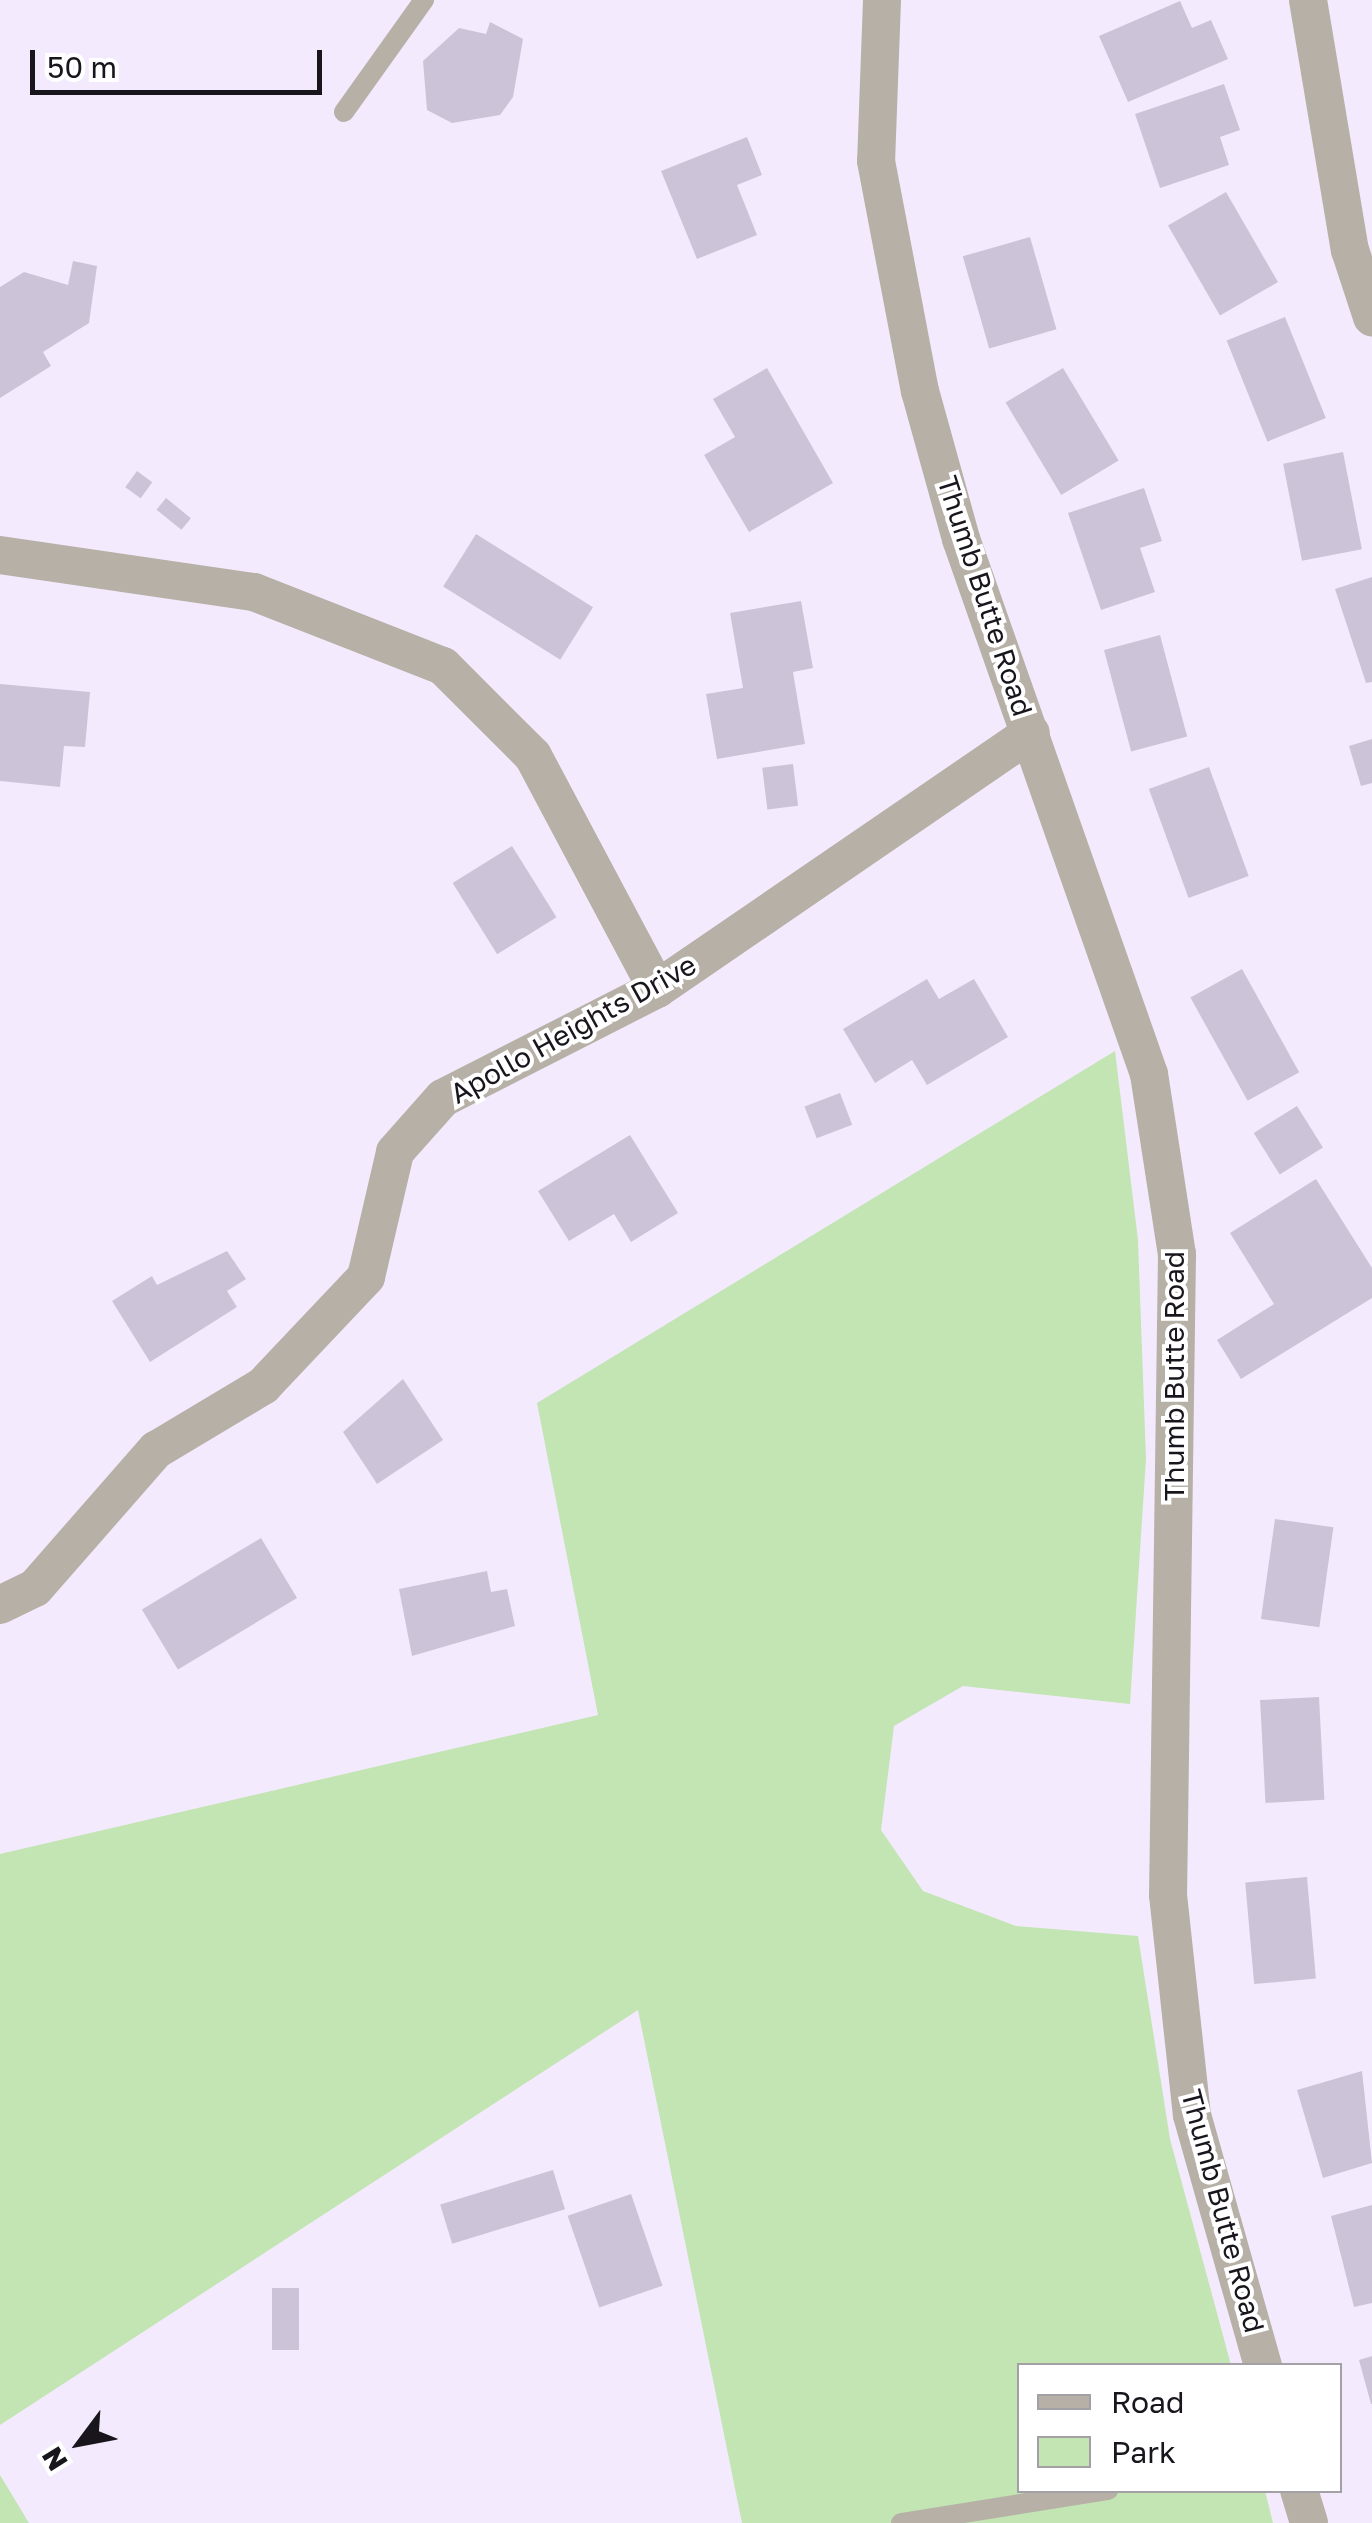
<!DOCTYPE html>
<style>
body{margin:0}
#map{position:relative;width:1372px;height:2523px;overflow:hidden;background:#f3ebfd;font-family:"Golos Text",sans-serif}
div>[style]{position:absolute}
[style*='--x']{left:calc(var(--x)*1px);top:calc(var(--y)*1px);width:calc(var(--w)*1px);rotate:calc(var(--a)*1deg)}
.green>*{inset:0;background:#c3e4b3}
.building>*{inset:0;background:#cdc3d9;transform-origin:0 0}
.service>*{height:20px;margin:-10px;padding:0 10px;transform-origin:10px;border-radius:10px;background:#b6b0a7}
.minor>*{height:38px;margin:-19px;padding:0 19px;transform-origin:19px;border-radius:19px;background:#b6b0a7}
span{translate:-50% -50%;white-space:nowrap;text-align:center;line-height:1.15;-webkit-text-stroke:8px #fff;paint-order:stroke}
.street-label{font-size:28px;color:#19151d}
.legend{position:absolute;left:1017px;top:2363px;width:325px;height:130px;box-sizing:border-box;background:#fff;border:2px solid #a3a1a5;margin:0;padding:12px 18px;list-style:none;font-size:30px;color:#19151d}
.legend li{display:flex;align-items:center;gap:20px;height:50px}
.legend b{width:50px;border:2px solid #a3a1a5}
.north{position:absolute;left:30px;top:2393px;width:100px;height:100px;-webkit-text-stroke:8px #fff;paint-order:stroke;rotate:238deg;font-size:28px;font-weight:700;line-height:40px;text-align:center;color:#19151d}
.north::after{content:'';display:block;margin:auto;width:35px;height:45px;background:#19151d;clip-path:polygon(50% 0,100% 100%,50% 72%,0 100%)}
.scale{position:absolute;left:30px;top:50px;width:292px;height:45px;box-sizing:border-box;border:5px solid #19151d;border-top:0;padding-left:12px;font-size:30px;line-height:35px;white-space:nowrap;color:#19151d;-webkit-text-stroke:8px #fff;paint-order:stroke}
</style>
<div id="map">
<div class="green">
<div style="clip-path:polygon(1115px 1051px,1138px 1240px,1146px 1459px,1130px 1704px,963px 1686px,894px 1726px,881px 1830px,923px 1891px,1016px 1926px,1138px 1936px,1170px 2139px,1231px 2365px,1019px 2366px,1019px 2490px,1265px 2491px,1273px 2523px,742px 2523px,638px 2010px,0 2425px,0 1854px,598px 1715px,537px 1403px)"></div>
<div style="clip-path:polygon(0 2475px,29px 2523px,0 2523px)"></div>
</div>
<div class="building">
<div style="clip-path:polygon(1180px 1px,1192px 28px,1211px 20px,1228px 59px,1128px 102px,1099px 36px)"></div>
<div style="clip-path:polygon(490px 22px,523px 39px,513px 97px,500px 115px,452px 123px,427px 110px,423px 61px,459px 28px,486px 34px)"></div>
<div style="clip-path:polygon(1224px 84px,1240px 130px,1220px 137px,1229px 165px,1160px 188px,1135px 114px)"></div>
<div style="clip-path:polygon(747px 137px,762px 175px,737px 185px,757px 235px,697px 259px,661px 171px)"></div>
<div style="left:1226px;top:192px;width:104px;height:67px;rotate:60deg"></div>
<div style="left:1030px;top:237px;width:96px;height:70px;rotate:74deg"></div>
<div style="clip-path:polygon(73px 261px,97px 266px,89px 323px,43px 352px,51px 366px,0 398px,0 287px,24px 272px,68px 285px)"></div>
<div style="left:1285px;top:317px;width:109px;height:63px;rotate:68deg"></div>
<div style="clip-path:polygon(767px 368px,833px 483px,749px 532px,704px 455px,735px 437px,713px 399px)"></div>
<div style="left:1063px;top:368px;width:108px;height:67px;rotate:59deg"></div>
<div style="left:1343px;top:452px;width:99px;height:61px;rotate:79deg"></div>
<div style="left:137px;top:471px;width:19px;height:20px;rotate:36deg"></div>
<div style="clip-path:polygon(1144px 488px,1162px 541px,1140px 548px,1155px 592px,1101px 610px,1068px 513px)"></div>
<div style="left:166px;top:498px;width:32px;height:15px;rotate:39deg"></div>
<div style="left:476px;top:534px;width:138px;height:62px;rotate:32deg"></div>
<div style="clip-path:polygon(1372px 577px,1372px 682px,1366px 683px,1335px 589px)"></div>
<div style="clip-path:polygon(801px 601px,813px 668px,793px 672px,805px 744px,717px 759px,706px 694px,743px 688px,730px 613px)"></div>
<div style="left:1160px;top:635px;width:105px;height:58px;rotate:75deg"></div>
<div style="clip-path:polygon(0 684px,90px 692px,85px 747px,64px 746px,60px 787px,0 781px)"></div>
<div style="clip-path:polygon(1372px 739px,1372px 783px,1361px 786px,1349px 746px)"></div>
<div style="left:793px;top:764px;width:42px;height:31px;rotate:83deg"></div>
<div style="left:1209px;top:767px;width:116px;height:64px;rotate:70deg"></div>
<div style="left:512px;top:846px;width:84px;height:70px;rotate:58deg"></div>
<div style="left:1242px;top:969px;width:118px;height:59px;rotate:61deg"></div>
<div style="clip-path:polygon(927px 979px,939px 999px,974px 979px,1008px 1037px,927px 1085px,912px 1060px,875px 1083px,843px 1029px)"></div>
<div style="left:840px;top:1093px;width:34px;height:38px;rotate:69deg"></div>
<div style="left:1297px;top:1106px;width:49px;height:51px;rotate:58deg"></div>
<div style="clip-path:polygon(630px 1135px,678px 1213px,631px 1242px,614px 1214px,569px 1241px,538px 1191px)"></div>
<div style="clip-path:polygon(1316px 1179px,1372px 1268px,1372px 1298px,1241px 1379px,1217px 1340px,1274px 1304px,1230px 1233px)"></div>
<div style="clip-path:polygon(227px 1251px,246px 1279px,227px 1291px,237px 1307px,150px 1362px,112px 1301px,152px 1276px,157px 1285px)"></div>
<div style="clip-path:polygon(403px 1379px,443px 1440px,377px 1484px,343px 1432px)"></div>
<div style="left:1275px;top:1519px;width:59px;height:101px;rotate:8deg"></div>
<div style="left:261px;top:1538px;width:70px;height:139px;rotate:59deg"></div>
<div style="clip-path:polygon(487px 1571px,491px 1592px,507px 1589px,515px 1626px,412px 1656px,399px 1589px)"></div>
<div style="left:1319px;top:1697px;width:103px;height:59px;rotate:87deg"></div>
<div style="left:1307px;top:1877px;width:102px;height:62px;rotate:85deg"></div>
<div style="clip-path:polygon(1362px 2071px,1372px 2163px,1323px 2178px,1297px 2090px)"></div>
<div style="left:553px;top:2170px;width:41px;height:118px;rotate:73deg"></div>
<div style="left:631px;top:2194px;width:97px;height:67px;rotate:71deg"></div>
<div style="clip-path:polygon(1372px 2205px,1372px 2303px,1354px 2307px,1331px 2216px)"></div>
<div style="left:272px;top:2288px;width:27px;height:62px"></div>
<div style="clip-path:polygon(1372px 2356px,1372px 2404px,1371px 2404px,1359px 2360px)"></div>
</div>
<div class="service">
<div style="--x:344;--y:112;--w:138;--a:-54.5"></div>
<div style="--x:901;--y:2523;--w:210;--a:-9.1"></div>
</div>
<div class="minor">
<div style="--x:882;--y:0;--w:161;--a:92.1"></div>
<div style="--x:876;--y:161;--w:234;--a:79.2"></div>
<div style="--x:920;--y:391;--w:154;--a:74.5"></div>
<div style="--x:961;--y:539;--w:567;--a:70.64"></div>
<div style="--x:1149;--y:1074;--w:182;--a:81.2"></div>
<div style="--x:1177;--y:1254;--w:641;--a:90.8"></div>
<div style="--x:1168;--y:1895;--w:221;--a:83.8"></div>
<div style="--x:1192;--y:2115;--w:261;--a:74.2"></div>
<div style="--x:1308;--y:0;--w:254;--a:80.5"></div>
<div style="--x:1350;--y:250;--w:71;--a:71.8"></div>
<div style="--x:0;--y:555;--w:257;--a:8.3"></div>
<div style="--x:254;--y:592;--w:203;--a:21.4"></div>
<div style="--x:443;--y:666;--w:127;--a:45"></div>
<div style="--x:533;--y:756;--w:264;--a:62"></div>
<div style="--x:0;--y:1605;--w:39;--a:-26"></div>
<div style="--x:35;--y:1588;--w:184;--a:-48.8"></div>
<div style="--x:156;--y:1450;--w:125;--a:-30.9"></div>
<div style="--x:263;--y:1386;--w:150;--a:-46.6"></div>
<div style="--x:366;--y:1277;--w:128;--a:-76.9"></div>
<div style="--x:395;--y:1152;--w:72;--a:-48.4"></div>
<div style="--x:443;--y:1098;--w:240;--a:-27"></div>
<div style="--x:657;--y:989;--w:453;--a:-34.4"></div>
<div style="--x:1299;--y:2490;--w:34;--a:73"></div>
</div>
<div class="street-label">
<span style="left:985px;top:596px;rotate:72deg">Thumb Butte Road</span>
<span style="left:573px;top:1029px;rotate:-29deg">Apollo Heights Drive</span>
<span style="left:1174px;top:1376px;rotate:-90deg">Thumb Butte Road</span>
<span style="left:1223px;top:2211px;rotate:75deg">Thumb Butte Road</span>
</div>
<ul class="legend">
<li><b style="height:12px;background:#b6b0a7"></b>Road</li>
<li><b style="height:28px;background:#c3e4b3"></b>Park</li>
</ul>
<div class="north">N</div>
<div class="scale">50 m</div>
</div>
